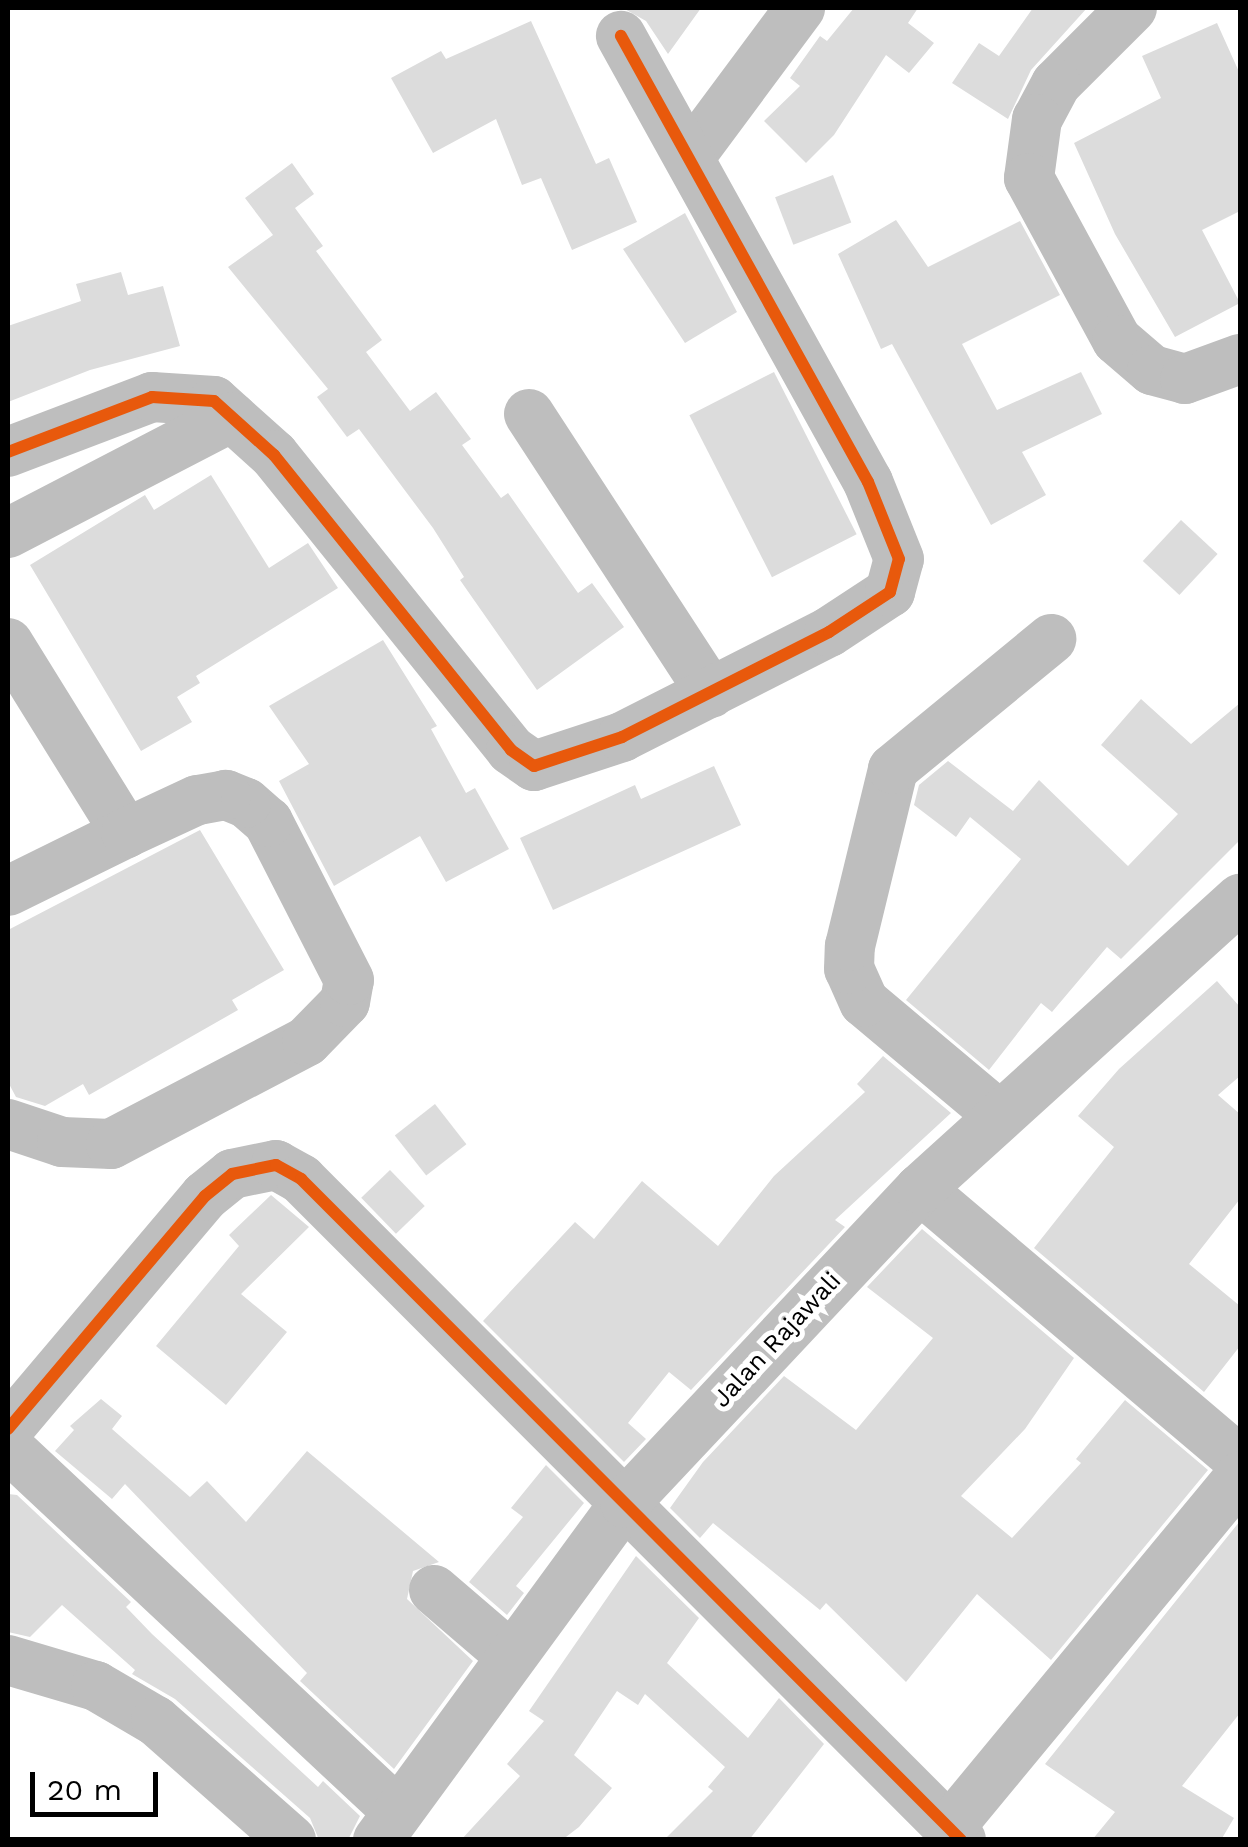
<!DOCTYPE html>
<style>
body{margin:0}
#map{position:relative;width:1248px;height:1847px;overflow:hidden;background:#fff;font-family:"Work Sans",sans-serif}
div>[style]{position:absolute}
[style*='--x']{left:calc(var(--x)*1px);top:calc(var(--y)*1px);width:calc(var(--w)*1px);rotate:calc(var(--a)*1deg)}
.building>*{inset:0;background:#dcdcdc;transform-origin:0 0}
.minor>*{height:50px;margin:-25px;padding:0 25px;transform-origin:25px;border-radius:25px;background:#bebebe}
.cycleway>*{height:12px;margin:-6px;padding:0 6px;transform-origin:6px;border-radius:6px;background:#e8590c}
span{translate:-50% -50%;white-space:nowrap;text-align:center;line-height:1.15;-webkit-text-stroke:10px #fff;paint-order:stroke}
.street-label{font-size:25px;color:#000}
.frame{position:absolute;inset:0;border:10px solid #000;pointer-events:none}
.scale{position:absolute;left:30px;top:1772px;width:128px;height:45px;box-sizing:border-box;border:5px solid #000;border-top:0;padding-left:12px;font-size:30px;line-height:35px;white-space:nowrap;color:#000;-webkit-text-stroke:8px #fff;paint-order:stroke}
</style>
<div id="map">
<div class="building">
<div style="clip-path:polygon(623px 8px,701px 8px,668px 54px,646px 21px)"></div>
<div style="clip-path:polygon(854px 8px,918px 8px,908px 23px,934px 43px,909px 73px,886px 55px,834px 135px,806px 163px,764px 121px,800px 86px,790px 78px,820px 36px,827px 41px)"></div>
<div style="clip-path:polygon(1033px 8px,1087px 8px,1031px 70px,1008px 119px,952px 83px,979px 43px,999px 56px)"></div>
<div style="clip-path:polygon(531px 21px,596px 164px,609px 158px,637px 222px,572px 250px,541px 178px,522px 185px,496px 119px,433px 153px,391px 78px,441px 51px,446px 59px)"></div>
<div style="clip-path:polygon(1217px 23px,1240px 74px,1240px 211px,1202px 230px,1240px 303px,1175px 337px,1115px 234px,1074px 143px,1161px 98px,1142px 56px)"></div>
<div style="clip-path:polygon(292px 163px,314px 194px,295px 208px,323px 246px,316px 251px,382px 340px,366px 352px,410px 411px,436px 392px,471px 439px,462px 445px,501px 498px,508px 493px,578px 593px,592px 583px,624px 627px,537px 690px,460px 580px,464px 577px,433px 528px,359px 429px,347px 437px,317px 397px,328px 389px,228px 267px,273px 235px,245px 198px)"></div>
<div style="left:833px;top:175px;width:51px;height:62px;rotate:69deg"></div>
<div style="clip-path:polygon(685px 213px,737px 312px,685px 343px,623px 249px)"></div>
<div style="clip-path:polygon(896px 220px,928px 267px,1020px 221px,1060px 295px,962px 344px,997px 410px,1081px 372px,1102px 414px,1022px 452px,1046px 495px,991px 525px,892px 344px,881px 349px,838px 254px)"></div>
<div style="clip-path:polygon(121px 272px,128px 295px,163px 286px,180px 346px,90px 370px,8px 402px,8px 326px,81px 301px,76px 284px)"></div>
<div style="left:774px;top:372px;width:182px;height:95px;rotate:63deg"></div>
<div style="clip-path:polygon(211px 475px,269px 568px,308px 543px,338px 588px,196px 676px,200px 683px,177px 697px,192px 722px,141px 751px,30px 565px,145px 495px,154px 510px)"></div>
<div style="left:1181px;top:520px;width:50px;height:56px;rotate:43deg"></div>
<div style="clip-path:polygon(383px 640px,437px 726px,431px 729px,466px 793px,475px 788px,509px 849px,446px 882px,420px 836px,334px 886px,279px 781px,309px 764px,269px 706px)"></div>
<div style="clip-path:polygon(1141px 699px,1191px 744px,1240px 703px,1240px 840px,1121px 959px,1107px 947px,1052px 1012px,1041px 1003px,989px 1070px,906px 1000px,1021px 859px,970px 817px,956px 837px,914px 805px,919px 785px,948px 761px,1013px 811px,1039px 780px,1128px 866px,1178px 814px,1101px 745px)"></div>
<div style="clip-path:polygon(714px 766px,741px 825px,553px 910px,520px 838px,635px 785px,641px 799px)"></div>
<div style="clip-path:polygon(200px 830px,284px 970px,232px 1000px,238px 1010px,89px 1095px,83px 1084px,45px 1106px,16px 1097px,8px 1082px,8px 930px)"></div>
<div style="clip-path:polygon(1217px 981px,1240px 1007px,1240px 1076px,1218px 1095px,1240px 1114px,1240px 1199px,1189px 1264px,1240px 1306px,1240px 1346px,1204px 1392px,1034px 1248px,1114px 1147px,1078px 1116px,1119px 1069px)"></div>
<div style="clip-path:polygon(883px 1056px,951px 1113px,835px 1220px,845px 1227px,691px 1390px,669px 1372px,628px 1423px,646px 1439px,624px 1462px,483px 1321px,575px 1222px,594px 1239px,642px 1181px,718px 1246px,774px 1176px,865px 1092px,857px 1084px)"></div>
<div style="left:435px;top:1104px;width:51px;height:51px;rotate:52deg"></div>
<div style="left:390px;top:1170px;width:50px;height:40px;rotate:46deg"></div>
<div style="clip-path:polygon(271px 1195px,309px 1227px,241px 1294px,287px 1332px,226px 1405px,156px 1346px,239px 1246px,229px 1235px)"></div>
<div style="clip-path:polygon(922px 1229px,1074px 1358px,1025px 1429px,961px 1496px,1012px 1538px,1081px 1463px,1076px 1459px,1125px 1400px,1208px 1470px,1051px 1660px,977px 1594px,906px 1682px,826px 1603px,820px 1610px,713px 1523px,700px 1538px,670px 1508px,703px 1462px,784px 1376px,856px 1430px,933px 1338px,867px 1287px)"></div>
<div style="clip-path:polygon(101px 1399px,122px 1416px,112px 1429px,190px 1497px,207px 1481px,246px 1522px,307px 1451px,439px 1562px,413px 1571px,407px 1599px,473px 1661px,394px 1769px,300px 1681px,307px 1673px,125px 1484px,112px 1499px,55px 1451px,74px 1430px,70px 1426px)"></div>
<div style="clip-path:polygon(546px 1465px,584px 1503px,516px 1586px,524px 1593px,507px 1615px,469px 1582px,523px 1517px,511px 1508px)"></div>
<div style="clip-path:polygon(8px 1494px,17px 1495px,131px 1602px,126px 1607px,152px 1634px,318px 1787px,323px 1781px,360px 1816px,348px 1840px,319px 1840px,310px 1818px,175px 1699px,132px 1674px,135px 1670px,62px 1605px,30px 1637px,8px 1632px)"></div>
<div style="clip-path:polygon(1240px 1521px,1240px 1713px,1182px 1786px,1234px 1818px,1221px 1840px,1092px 1840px,1115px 1812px,1045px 1764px)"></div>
<div style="clip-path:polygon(636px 1556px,699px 1618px,667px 1663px,748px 1738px,779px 1698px,824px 1744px,749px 1840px,664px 1840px,713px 1791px,708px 1787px,725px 1767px,645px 1694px,638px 1705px,617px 1691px,574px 1755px,612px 1788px,579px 1827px,562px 1840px,461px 1840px,520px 1776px,507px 1764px,544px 1721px,529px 1711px)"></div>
</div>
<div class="minor">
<div style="--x:1132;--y:8;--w:107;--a:135"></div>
<div style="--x:1056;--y:84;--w:40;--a:118"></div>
<div style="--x:1037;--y:119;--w:60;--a:97.7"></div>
<div style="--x:1029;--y:178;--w:184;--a:61.5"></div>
<div style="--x:1117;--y:340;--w:46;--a:40.6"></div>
<div style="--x:1152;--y:370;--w:34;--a:15"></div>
<div style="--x:1185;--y:379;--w:59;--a:-20"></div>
<div style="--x:691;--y:155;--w:183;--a:-53.4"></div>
<div style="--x:529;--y:414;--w:333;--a:56.9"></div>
<div style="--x:8;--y:452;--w:154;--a:-20.9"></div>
<div style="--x:152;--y:397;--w:62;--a:3.7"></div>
<div style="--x:214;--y:401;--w:81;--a:42"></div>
<div style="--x:274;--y:455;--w:378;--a:51.2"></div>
<div style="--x:511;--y:750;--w:28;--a:35"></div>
<div style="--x:534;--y:766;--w:93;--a:-18.2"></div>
<div style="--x:622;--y:737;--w:232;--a:-26.9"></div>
<div style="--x:829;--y:632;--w:73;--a:-33.3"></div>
<div style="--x:890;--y:592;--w:34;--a:-75"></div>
<div style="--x:899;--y:559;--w:83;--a:-111.9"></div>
<div style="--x:868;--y:482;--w:510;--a:-118.98"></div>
<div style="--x:8;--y:533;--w:252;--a:-27.4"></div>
<div style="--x:8;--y:643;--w:224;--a:58.2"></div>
<div style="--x:126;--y:833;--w:131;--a:153.8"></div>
<div style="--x:1000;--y:1116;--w:177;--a:-140"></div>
<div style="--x:864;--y:1002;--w:36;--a:-114"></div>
<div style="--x:849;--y:969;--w:23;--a:-88"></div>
<div style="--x:850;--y:946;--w:182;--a:-76.3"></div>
<div style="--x:893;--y:769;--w:205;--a:-39.4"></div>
<div style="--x:8;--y:1124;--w:57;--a:18.4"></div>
<div style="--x:62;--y:1142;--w:49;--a:2.3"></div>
<div style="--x:111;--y:1144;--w:221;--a:-27.7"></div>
<div style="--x:307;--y:1041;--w:54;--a:-45.7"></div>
<div style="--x:345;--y:1002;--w:22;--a:-80"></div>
<div style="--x:349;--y:980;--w:178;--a:-117.1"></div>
<div style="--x:268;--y:822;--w:29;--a:-139"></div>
<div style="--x:246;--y:803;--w:22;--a:-158"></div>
<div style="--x:226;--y:795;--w:29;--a:170"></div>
<div style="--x:197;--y:800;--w:78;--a:155.1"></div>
<div style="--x:920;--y:1189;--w:419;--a:40.3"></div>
<div style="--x:8;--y:1429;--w:305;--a:-49.8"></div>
<div style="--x:205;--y:1196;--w:35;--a:-39"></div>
<div style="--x:232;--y:1174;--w:45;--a:-11.6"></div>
<div style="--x:276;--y:1165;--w:29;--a:29"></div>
<div style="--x:301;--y:1179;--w:934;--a:45.04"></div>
<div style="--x:8;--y:1447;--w:534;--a:43.1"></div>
<div style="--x:434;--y:1590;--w:101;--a:40.6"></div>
<div style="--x:8;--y:1660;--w:92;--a:16.5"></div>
<div style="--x:96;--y:1686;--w:69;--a:30.3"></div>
<div style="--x:156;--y:1721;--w:180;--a:41.4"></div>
<div style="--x:950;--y:1827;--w:455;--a:-50.4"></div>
<div style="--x:378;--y:1840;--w:418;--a:-53.8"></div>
<div style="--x:625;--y:1503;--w:431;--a:-46.8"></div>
<div style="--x:920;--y:1189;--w:432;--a:-42.2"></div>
</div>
<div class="cycleway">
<div style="--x:8;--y:452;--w:154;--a:-20.9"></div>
<div style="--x:152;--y:397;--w:62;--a:3.7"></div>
<div style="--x:214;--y:401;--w:81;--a:42"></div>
<div style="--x:274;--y:455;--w:378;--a:51.2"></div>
<div style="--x:511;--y:750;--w:28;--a:35"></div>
<div style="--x:534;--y:766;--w:93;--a:-18.2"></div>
<div style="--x:622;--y:737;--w:232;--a:-26.9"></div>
<div style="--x:829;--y:632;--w:73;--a:-33.3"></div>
<div style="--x:890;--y:592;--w:34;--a:-75"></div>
<div style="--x:899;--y:559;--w:83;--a:-111.9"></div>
<div style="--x:868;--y:482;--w:510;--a:-118.98"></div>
<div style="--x:8;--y:1429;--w:305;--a:-49.8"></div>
<div style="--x:205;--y:1196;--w:35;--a:-39"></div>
<div style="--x:232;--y:1174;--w:45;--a:-11.6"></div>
<div style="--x:276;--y:1165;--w:29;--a:29"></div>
<div style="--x:301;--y:1179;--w:934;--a:45.04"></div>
</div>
<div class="street-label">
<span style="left:777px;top:1340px;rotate:-47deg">Jalan Rajawali</span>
</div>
<div class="frame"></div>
<div class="scale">20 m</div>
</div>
